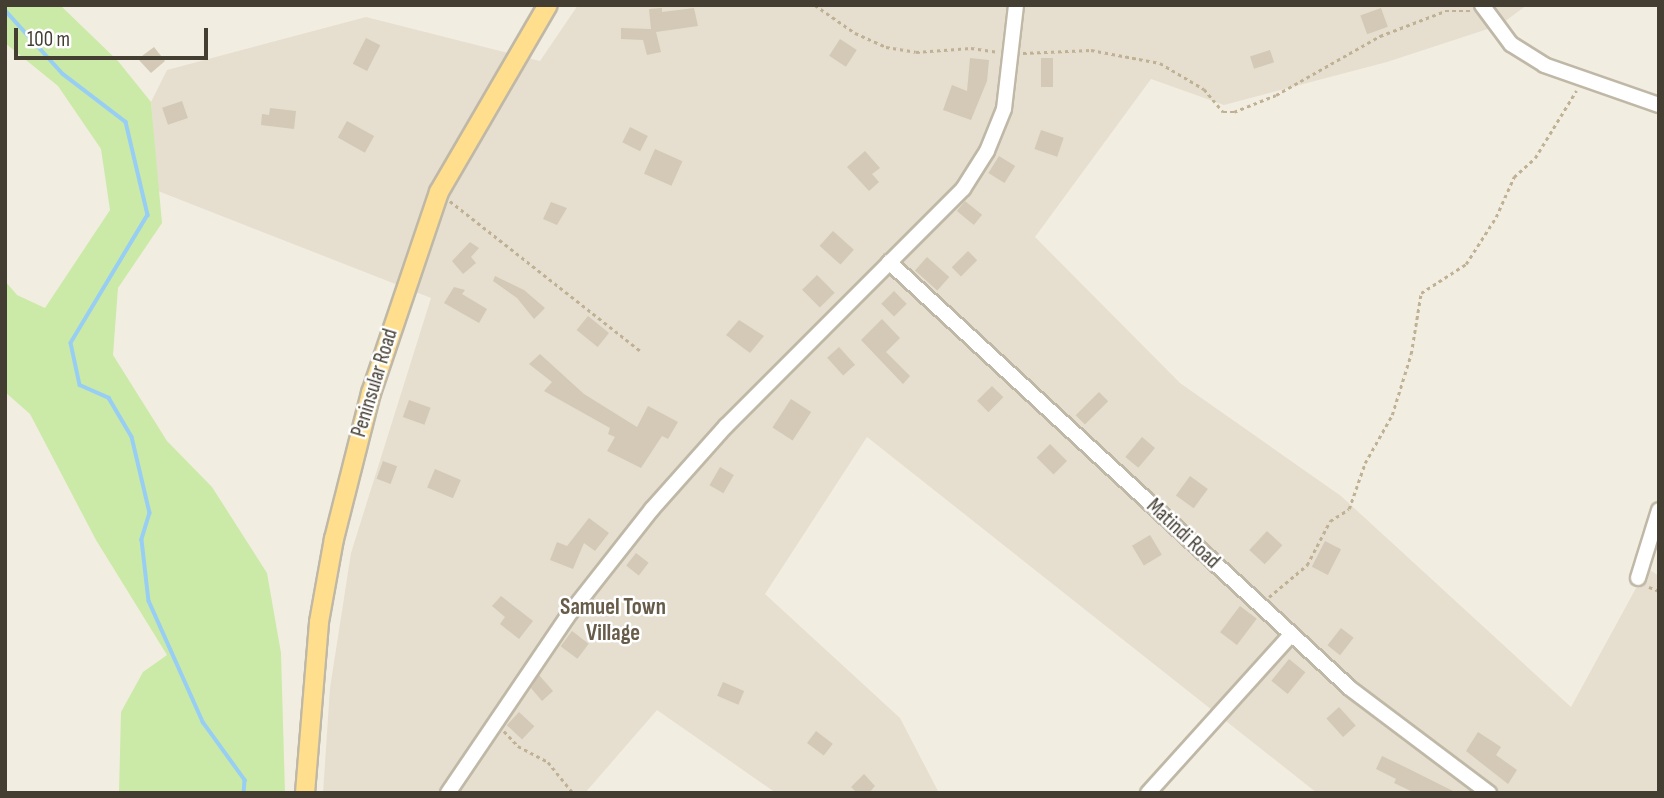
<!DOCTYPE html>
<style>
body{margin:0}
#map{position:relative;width:1664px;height:798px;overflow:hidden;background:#f2ede1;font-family:"Sofia Sans Condensed",sans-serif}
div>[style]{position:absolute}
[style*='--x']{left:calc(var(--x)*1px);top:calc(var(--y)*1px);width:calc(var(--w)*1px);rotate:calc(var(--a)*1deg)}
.residential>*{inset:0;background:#e6dfcf}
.green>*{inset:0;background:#cbeaa7}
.stream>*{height:3.5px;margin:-1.75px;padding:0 1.75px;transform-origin:1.75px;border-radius:1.75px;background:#98cef4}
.building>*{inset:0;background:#d3c9b6;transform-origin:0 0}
.path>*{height:2.5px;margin-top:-1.25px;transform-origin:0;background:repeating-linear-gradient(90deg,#c0b194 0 3.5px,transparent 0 7px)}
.roads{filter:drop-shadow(2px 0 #c0b8a7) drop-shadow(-2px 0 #c0b8a7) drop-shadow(0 2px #c0b8a7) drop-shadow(0 -2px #c0b8a7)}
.minor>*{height:14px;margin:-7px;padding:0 7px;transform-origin:7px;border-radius:7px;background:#fff}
.major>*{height:18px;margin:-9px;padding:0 9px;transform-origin:9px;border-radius:9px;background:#ffdf8d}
span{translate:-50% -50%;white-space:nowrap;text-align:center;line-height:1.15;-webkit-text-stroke:5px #fff;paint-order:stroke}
.street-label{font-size:21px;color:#433d32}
.neighbourhood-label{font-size:23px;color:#675b49;font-weight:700}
.frame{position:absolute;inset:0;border:7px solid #433d32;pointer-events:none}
.scale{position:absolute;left:14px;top:28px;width:194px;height:32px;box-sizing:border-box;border:4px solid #433d32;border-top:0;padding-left:9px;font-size:21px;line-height:24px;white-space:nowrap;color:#433d32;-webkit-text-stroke:5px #fff;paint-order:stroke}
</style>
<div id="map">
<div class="residential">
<div style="clip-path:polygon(578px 5px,1527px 5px,1500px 25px,1387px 62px,1224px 105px,1151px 79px,1035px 237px,1180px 383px,1341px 496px,1571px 707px,1647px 568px,1659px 576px,1659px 793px,1317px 793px,867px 437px,765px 594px,900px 718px,939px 793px,776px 793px,657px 710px,585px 793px,323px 793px,330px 688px,351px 553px,431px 298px,158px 191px,151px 102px,167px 70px,366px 17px,540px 61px)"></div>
</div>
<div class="green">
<div style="clip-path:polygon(5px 5px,60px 5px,118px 61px,151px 102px,162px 223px,118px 288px,113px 355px,167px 441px,212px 487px,267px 573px,281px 653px,285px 793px,119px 793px,121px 712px,143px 672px,167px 655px,96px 540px,30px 414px,5px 392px,5px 281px,17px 295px,45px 308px,110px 210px,101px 149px,58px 86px,5px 43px)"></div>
</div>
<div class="stream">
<div style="--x:5;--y:10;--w:86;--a:47.8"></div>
<div style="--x:63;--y:74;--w:79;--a:37.3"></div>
<div style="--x:126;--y:122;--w:96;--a:76.7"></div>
<div style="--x:148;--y:215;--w:149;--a:121"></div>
<div style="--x:71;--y:343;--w:43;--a:77.9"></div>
<div style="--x:80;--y:385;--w:32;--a:24"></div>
<div style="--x:109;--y:398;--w:45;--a:59.5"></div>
<div style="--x:132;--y:437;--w:78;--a:76.7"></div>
<div style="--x:150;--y:513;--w:28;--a:107"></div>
<div style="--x:142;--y:540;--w:61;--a:83.5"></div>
<div style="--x:149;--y:601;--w:133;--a:65.9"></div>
<div style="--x:203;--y:722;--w:72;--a:54.1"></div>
<div style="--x:245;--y:780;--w:13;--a:94"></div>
</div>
<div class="building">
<div style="clip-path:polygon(662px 8px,662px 12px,694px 8px,698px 26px,656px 32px,661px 52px,647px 55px,643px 40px,621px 39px,621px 28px,651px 29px,649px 9px)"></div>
<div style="left:1381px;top:8px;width:20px;height:22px;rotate:70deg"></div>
<div style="left:366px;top:38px;width:16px;height:29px;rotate:27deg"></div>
<div style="left:840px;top:39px;width:20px;height:20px;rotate:33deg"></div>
<div style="clip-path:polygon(154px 47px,165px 61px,151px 73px,138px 59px)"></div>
<div style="left:1270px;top:50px;width:13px;height:21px;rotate:72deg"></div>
<div style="clip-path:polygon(970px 58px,989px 60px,987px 81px,971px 120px,943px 110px,952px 85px,967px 91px)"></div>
<div style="left:1041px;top:58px;width:12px;height:29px"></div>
<div style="left:182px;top:101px;width:18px;height:21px;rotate:71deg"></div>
<div style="clip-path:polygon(270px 108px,296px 111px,294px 129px,261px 125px,262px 114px,269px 115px)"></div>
<div style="left:347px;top:121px;width:31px;height:19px;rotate:29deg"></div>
<div style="left:630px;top:127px;width:20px;height:17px;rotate:27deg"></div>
<div style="left:1041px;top:130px;width:24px;height:20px;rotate:19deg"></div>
<div style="left:655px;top:149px;width:30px;height:27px;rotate:24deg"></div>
<div style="clip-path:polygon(865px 151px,880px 168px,872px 174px,879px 182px,869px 191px,847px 167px)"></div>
<div style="left:999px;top:156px;width:19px;height:20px;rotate:32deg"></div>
<div style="left:965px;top:201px;width:22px;height:13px;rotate:39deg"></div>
<div style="clip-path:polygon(551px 202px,567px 208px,557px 225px,543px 219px)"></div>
<div style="left:833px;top:231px;width:28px;height:20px;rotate:42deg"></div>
<div style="clip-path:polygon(470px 242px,479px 248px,471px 257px,476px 263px,463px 274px,452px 261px)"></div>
<div style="left:968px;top:251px;width:13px;height:23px;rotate:45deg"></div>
<div style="left:927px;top:257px;width:30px;height:18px;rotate:42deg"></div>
<div style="left:817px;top:275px;width:25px;height:21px;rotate:45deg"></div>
<div style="clip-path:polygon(495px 276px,524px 290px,545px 308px,534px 319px,517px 298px,493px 281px)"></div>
<div style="clip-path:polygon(454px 287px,465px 290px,462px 294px,487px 309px,479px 323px,444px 303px)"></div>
<div style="left:894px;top:291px;width:18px;height:18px;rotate:45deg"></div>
<div style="left:588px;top:316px;width:27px;height:18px;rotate:39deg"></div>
<div style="clip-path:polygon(882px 319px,900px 338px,886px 352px,910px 376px,903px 384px,861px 340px)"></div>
<div style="clip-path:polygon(739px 320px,764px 336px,750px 353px,726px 335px)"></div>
<div style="left:839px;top:347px;width:24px;height:16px;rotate:48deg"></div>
<div style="clip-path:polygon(540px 354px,584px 394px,637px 427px,648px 406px,678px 422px,668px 439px,662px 436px,641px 468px,607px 451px,615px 437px,608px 434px,610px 428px,544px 391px,552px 382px,529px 364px)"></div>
<div style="left:992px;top:386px;width:16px;height:21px;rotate:45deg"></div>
<div style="left:1099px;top:392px;width:13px;height:33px;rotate:45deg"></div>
<div style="left:791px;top:399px;width:24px;height:34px;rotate:33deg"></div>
<div style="left:409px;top:400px;width:23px;height:18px;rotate:20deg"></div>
<div style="left:1142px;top:437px;width:17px;height:26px;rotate:40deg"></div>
<div style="left:1050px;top:444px;width:24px;height:19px;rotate:45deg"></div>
<div style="left:383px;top:461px;width:15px;height:19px;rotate:20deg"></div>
<div style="left:720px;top:467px;width:16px;height:21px;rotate:30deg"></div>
<div style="left:435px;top:469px;width:28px;height:20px;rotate:23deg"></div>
<div style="left:1190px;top:476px;width:22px;height:24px;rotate:36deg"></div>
<div style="clip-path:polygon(589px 518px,609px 533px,595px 551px,584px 543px,573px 569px,550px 560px,557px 542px,567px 546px)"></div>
<div style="left:1267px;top:531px;width:21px;height:26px;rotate:43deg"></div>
<div style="left:1150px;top:535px;width:23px;height:21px;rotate:59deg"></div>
<div style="left:1325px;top:541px;width:18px;height:29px;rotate:27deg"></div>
<div style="left:636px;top:553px;width:16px;height:16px;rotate:38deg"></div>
<div style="clip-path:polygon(501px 596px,533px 621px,519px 639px,500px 624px,505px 617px,492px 606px)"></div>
<div style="left:1240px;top:606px;width:21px;height:33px;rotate:37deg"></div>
<div style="left:1341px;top:628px;width:16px;height:22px;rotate:38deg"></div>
<div style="left:572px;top:631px;width:21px;height:19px;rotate:37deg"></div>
<div style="left:1289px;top:659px;width:21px;height:28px;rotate:39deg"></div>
<div style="clip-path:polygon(539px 675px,553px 691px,542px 701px,531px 688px)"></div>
<div style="left:723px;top:682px;width:23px;height:15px;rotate:23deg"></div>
<div style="left:1339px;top:707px;width:25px;height:17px;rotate:48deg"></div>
<div style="left:519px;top:712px;width:21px;height:18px;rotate:43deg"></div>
<div style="left:816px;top:731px;width:21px;height:15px;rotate:37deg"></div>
<div style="clip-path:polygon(1478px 732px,1501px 747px,1496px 755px,1517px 770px,1508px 784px,1466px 751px)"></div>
<div style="clip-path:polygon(1382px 756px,1407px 768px,1457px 793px,1415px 793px,1394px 783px,1396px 779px,1376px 769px)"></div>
<div style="clip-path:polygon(864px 774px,875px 786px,869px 793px,857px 793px,851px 787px)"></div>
</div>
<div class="path">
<div style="--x:815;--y:5;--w:49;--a:35"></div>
<div style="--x:855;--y:33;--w:34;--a:24"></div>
<div style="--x:886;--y:47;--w:30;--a:9"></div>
<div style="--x:916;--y:52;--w:55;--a:-4.2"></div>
<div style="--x:971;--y:48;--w:28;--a:8"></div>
<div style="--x:1023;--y:53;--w:68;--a:-2.5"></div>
<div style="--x:1091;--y:50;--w:70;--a:10.7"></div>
<div style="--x:1160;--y:63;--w:51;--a:30.6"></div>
<div style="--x:1204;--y:89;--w:30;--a:50"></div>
<div style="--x:1223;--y:112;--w:11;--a:0"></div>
<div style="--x:1234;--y:112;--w:45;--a:-22"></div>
<div style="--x:1276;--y:95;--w:120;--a:-29.6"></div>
<div style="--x:1380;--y:36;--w:70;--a:-21"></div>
<div style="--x:1445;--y:11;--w:25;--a:0"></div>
<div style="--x:450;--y:201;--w:244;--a:38.2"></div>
<div style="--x:1649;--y:587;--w:11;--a:22"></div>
<div style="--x:1269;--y:597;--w:50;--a:-40.1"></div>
<div style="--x:1307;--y:565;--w:50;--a:-62.4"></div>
<div style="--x:1330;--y:521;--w:22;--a:-32"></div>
<div style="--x:1349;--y:509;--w:49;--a:-70.8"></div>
<div style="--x:1365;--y:463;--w:55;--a:-60.6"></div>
<div style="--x:1392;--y:415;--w:64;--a:-72.7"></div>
<div style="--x:1411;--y:354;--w:62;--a:-80.7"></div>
<div style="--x:1421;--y:293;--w:54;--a:-32.8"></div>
<div style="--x:1466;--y:264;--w:56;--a:-57.4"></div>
<div style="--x:1496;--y:217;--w:44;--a:-65.8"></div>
<div style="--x:1514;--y:177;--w:28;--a:-42"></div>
<div style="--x:1535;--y:158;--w:79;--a:-58.5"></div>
<div style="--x:504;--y:731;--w:21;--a:47"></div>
<div style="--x:518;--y:746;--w:34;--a:28"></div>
<div style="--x:548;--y:762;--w:40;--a:51"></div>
</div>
<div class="roads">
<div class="minor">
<div style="--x:1482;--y:5;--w:49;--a:53.4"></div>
<div style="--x:1511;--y:44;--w:39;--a:32"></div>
<div style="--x:1544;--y:65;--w:122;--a:19.2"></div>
<div style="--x:889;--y:262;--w:629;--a:42.75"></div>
<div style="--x:1351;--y:689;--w:173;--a:37"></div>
<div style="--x:1638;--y:578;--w:71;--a:-72.8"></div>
<div style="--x:448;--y:793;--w:212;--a:-55.9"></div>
<div style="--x:567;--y:617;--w:137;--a:-51.8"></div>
<div style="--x:652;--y:509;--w:111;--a:-48.3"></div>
<div style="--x:726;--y:426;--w:335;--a:-45"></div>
<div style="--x:963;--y:189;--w:45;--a:-57.7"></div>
<div style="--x:987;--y:151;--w:45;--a:-68"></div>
<div style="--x:1004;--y:109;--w:105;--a:-83.4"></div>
<div style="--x:1148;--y:793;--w:213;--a:-47.9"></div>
</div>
<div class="major">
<div style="--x:305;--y:793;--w:172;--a:-85.3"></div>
<div style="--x:319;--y:622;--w:84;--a:-79.8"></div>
<div style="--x:334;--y:539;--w:151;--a:-75.8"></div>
<div style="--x:371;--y:393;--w:212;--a:-71.3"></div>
<div style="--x:439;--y:192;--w:216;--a:-59.8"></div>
</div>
</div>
<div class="street-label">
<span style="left:375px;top:383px;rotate:-73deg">Peninsular Road</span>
<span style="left:1183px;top:534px;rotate:43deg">Matindi Road</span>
</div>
<div class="neighbourhood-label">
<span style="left:613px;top:620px">Samuel Town<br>Village</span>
</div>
<div class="frame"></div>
<div class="scale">100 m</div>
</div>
